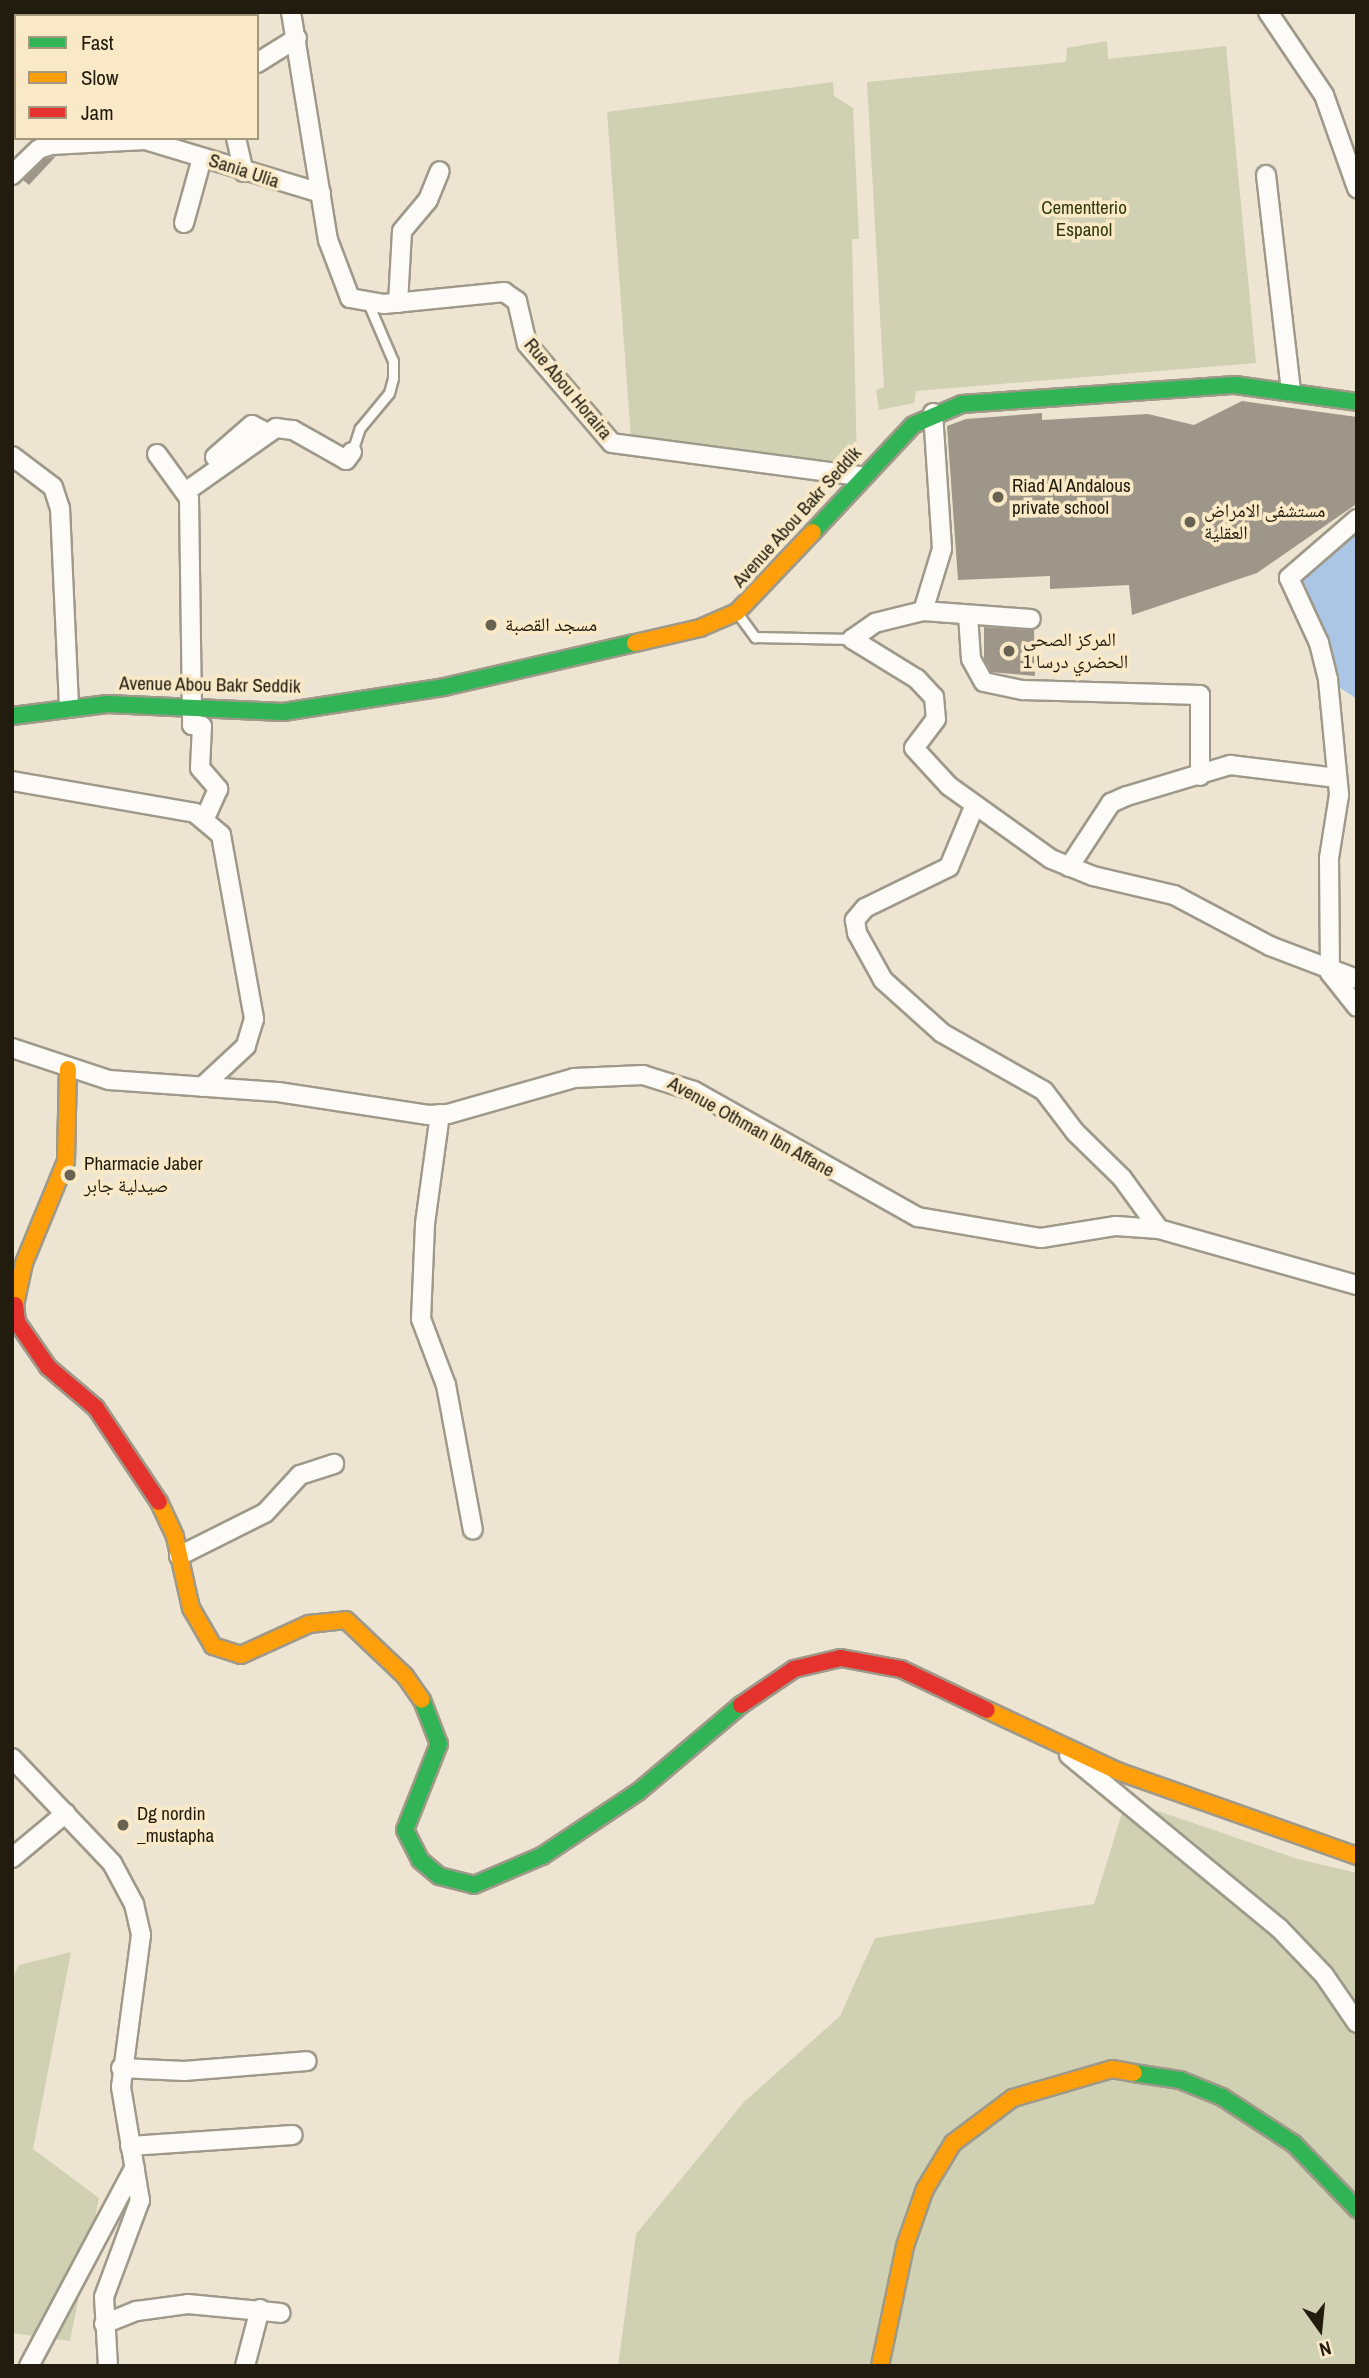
<!DOCTYPE html>
<meta charset="utf-8">
<style>
body{margin:0}
#map{position:relative;width:1369px;height:2378px;overflow:hidden;background:#ede5d2;font-family:"Archivo Narrow","Noto Naskh Arabic",sans-serif}
div>[style]{position:absolute}
[style*='--x']{left:calc(var(--x)*1px);top:calc(var(--y)*1px);width:calc(var(--w)*1px);rotate:calc(var(--a)*1deg)}
.green>*{inset:0;background:#cfd1b2}
.water>*{inset:0;background:#aac6e4}
.building>*{inset:0;background:#9e9789}
.roads{filter:drop-shadow(2px 0 #9f998a) drop-shadow(-2px 0 #9f998a) drop-shadow(0 2px #9f998a) drop-shadow(0 -2px #9f998a)}
.lane>*{height:9px;margin:-4.5px;padding:0 4.5px;transform-origin:4.5px;border-radius:4.5px;background:#fcfbf8}
.street>*{height:18px;margin:-9px;padding:0 9px;transform-origin:9px;border-radius:9px;background:#fcfbf8}
.fast>*{height:16px;margin:-8px;padding:0 8px;transform-origin:8px;border-radius:8px;background:#30b455}
.slow>*{height:16px;margin:-8px;padding:0 8px;transform-origin:8px;border-radius:8px;background:#ff9f0a}
.jam>*{height:16px;margin:-8px;padding:0 8px;transform-origin:8px;border-radius:8px;background:#e5322d}
.dots>*{width:19px;height:19px;translate:-50% -50%;box-sizing:border-box;border:4px solid #f9e9c6;border-radius:50%}
span{translate:-50% -50%;white-space:nowrap;text-align:center;line-height:1.15;-webkit-text-stroke:7px #f9e9c6;paint-order:stroke}
.street-label{font-size:19px;color:#221c0f}
.park-label{font-size:19px;color:#303a09}
.poi-label{font-size:19px;color:#221c0f}
.left{translate:0 -50%;text-align:left}
.frame{position:absolute;inset:0;border:14px solid #221c0f;pointer-events:none}
.legend{position:absolute;left:14px;top:14px;width:245px;height:126px;box-sizing:border-box;background:#f9e9c6;border:2px solid #a3977d;margin:0;padding:9px 12px;list-style:none;font-size:21px;color:#221c0f}
.legend li{display:flex;align-items:center;gap:14px;height:35px}
.legend b{width:35px;border:2px solid #a3977d}
.north{position:absolute;left:1285px;top:2294px;width:70px;height:70px;-webkit-text-stroke:5px #f9e9c6;paint-order:stroke;rotate:165deg;font-size:19px;font-weight:700;line-height:28px;text-align:center;color:#221c0f}
.north::after{content:'';display:block;margin:auto;width:24px;height:32px;background:#221c0f;clip-path:polygon(50% 0,100% 100%,50% 72%,0 100%)}
</style>
<div id="map">
<div class="green">
<div style="clip-path:polygon(1107px 41px,1108px 59px,1226px 46px,1256px 363px,916px 391px,914px 403px,879px 410px,876px 390px,884px 387px,867px 82px,1066px 62px,1067px 48px)"></div>
<div style="clip-path:polygon(833px 82px,834px 96px,853px 108px,859px 239px,852px 239px,857px 469px,631px 439px,607px 112px)"></div>
<div style="clip-path:polygon(1126px 1800px,1298px 1859px,1357px 1873px,1357px 2366px,618px 2366px,636px 2234px,744px 2102px,840px 2016px,875px 1938px,1094px 1904px)"></div>
<div style="clip-path:polygon(71px 1952px,33px 2149px,99px 2198px,70px 2341px,12px 2333px,12px 1979px,19px 1965px)"></div>
</div>
<div class="water">
<div style="clip-path:polygon(1357px 529px,1357px 699px,1328px 680px,1289px 578px)"></div>
</div>
<div class="building">
<div style="clip-path:polygon(56px 156px,29px 185px,23px 180px,45px 159px)"></div>
<div style="clip-path:polygon(1242px 401px,1357px 417px,1355px 505px,1257px 573px,1132px 615px,1129px 585px,1050px 589px,1050px 576px,958px 580px,947px 426px,966px 419px,1042px 413px,1042px 420px,1148px 414px,1194px 425px)"></div>
<div style="clip-path:polygon(984px 627px,1034px 630px,1035px 676px,991px 672px,984px 659px)"></div>
</div>
<div class="roads">
<div class="lane">
<div style="--x:352;--y:452;--w:25;--a:-72"></div>
<div style="--x:360;--y:428;--w:45;--a:-50.4"></div>
<div style="--x:389;--y:393;--w:16;--a:-75"></div>
<div style="--x:393;--y:378;--w:17;--a:-90"></div>
<div style="--x:393;--y:361;--w:61;--a:-113.2"></div>
<div style="--x:738;--y:614;--w:29;--a:54"></div>
<div style="--x:755;--y:637;--w:97;--a:1.2"></div>
</div>
<div class="street">
<div style="--x:116;--y:12;--w:4;--a:76"></div>
<div style="--x:291;--y:12;--w:231;--a:80.8"></div>
<div style="--x:328;--y:240;--w:62;--a:69.2"></div>
<div style="--x:350;--y:298;--w:35;--a:10"></div>
<div style="--x:384;--y:304;--w:121;--a:-5.7"></div>
<div style="--x:504;--y:292;--w:16;--a:35"></div>
<div style="--x:517;--y:301;--w:44;--a:76.9"></div>
<div style="--x:527;--y:344;--w:130;--a:49.4"></div>
<div style="--x:612;--y:443;--w:250;--a:7.6"></div>
<div style="--x:1268;--y:12;--w:100;--a:56"></div>
<div style="--x:1324;--y:95;--w:99;--a:70.5"></div>
<div style="--x:257;--y:63;--w:47;--a:-32"></div>
<div style="--x:236;--y:138;--w:35;--a:77"></div>
<div style="--x:12;--y:175;--w:37;--a:-44"></div>
<div style="--x:39;--y:149;--w:13;--a:-18"></div>
<div style="--x:51;--y:145;--w:94;--a:-3"></div>
<div style="--x:145;--y:140;--w:184;--a:16.8"></div>
<div style="--x:1266;--y:175;--w:218;--a:83.4"></div>
<div style="--x:184;--y:223;--w:67;--a:-74.5"></div>
<div style="--x:398;--y:303;--w:72;--a:-86.8"></div>
<div style="--x:402;--y:231;--w:40;--a:-50"></div>
<div style="--x:428;--y:200;--w:31;--a:-68"></div>
<div style="--x:933;--y:413;--w:136;--a:86.2"></div>
<div style="--x:942;--y:549;--w:65;--a:107"></div>
<div style="--x:923;--y:611;--w:108;--a:4.2"></div>
<div style="--x:157;--y:454;--w:54;--a:54"></div>
<div style="--x:189;--y:498;--w:227;--a:89.2"></div>
<div style="--x:192;--y:725;--w:10;--a:6"></div>
<div style="--x:202;--y:726;--w:42;--a:92.7"></div>
<div style="--x:200;--y:768;--w:28;--a:49"></div>
<div style="--x:218;--y:789;--w:32;--a:114"></div>
<div style="--x:12;--y:456;--w:51;--a:37.1"></div>
<div style="--x:53;--y:487;--w:22;--a:72"></div>
<div style="--x:60;--y:508;--w:200;--a:87.4"></div>
<div style="--x:215;--y:457;--w:49;--a:-40.9"></div>
<div style="--x:252;--y:425;--w:16;--a:27"></div>
<div style="--x:188;--y:490;--w:108;--a:-35.2"></div>
<div style="--x:276;--y:428;--w:17;--a:7"></div>
<div style="--x:293;--y:430;--w:61;--a:29.5"></div>
<div style="--x:346;--y:460;--w:10;--a:-53"></div>
<div style="--x:1357;--y:519;--w:90;--a:139.1"></div>
<div style="--x:1289;--y:578;--w:72;--a:65.2"></div>
<div style="--x:1319;--y:643;--w:38;--a:76"></div>
<div style="--x:1328;--y:680;--w:116;--a:84.5"></div>
<div style="--x:1339;--y:795;--w:64;--a:99"></div>
<div style="--x:1329;--y:858;--w:115;--a:89.5"></div>
<div style="--x:1330;--y:973;--w:43;--a:51.5"></div>
<div style="--x:923;--y:611;--w:49;--a:166"></div>
<div style="--x:875;--y:623;--w:28;--a:145"></div>
<div style="--x:852;--y:639;--w:76;--a:31.6"></div>
<div style="--x:917;--y:679;--w:25;--a:47"></div>
<div style="--x:934;--y:697;--w:22;--a:85"></div>
<div style="--x:936;--y:719;--w:36;--a:127"></div>
<div style="--x:914;--y:748;--w:52;--a:47.4"></div>
<div style="--x:949;--y:786;--w:125;--a:35.6"></div>
<div style="--x:1051;--y:859;--w:45;--a:22"></div>
<div style="--x:1093;--y:876;--w:83;--a:13.2"></div>
<div style="--x:1174;--y:895;--w:109;--a:28"></div>
<div style="--x:1270;--y:946;--w:93;--a:20.8"></div>
<div style="--x:968;--y:615;--w:44;--a:86.1"></div>
<div style="--x:971;--y:659;--w:26;--a:61"></div>
<div style="--x:984;--y:682;--w:40;--a:12"></div>
<div style="--x:1023;--y:690;--w:177;--a:1.6"></div>
<div style="--x:1200;--y:695;--w:81;--a:90"></div>
<div style="--x:12;--y:781;--w:186;--a:9.9"></div>
<div style="--x:195;--y:813;--w:34;--a:40"></div>
<div style="--x:221;--y:835;--w:187;--a:79.8"></div>
<div style="--x:254;--y:1019;--w:28;--a:107"></div>
<div style="--x:246;--y:1046;--w:60;--a:137"></div>
<div style="--x:974;--y:807;--w:65;--a:112.6"></div>
<div style="--x:949;--y:867;--w:93;--a:154"></div>
<div style="--x:865;--y:908;--w:16;--a:130"></div>
<div style="--x:855;--y:920;--w:13;--a:81"></div>
<div style="--x:857;--y:933;--w:54;--a:61"></div>
<div style="--x:883;--y:980;--w:79;--a:41.9"></div>
<div style="--x:942;--y:1033;--w:117;--a:29.6"></div>
<div style="--x:1044;--y:1091;--w:51;--a:52.9"></div>
<div style="--x:1075;--y:1132;--w:66;--a:44.4"></div>
<div style="--x:1122;--y:1178;--w:63;--a:54"></div>
<div style="--x:1069;--y:867;--w:77;--a:-56.7"></div>
<div style="--x:1111;--y:803;--w:17;--a:-24"></div>
<div style="--x:1127;--y:796;--w:108;--a:-16.8"></div>
<div style="--x:1230;--y:765;--w:108;--a:6.9"></div>
<div style="--x:12;--y:1048;--w:102;--a:18.3"></div>
<div style="--x:109;--y:1080;--w:169;--a:4.1"></div>
<div style="--x:278;--y:1092;--w:152;--a:8.7"></div>
<div style="--x:428;--y:1115;--w:20;--a:-3"></div>
<div style="--x:448;--y:1114;--w:131;--a:-15.9"></div>
<div style="--x:574;--y:1078;--w:69;--a:-2.5"></div>
<div style="--x:643;--y:1075;--w:53;--a:17.4"></div>
<div style="--x:694;--y:1091;--w:257;--a:29.4"></div>
<div style="--x:918;--y:1217;--w:125;--a:9.7"></div>
<div style="--x:1041;--y:1238;--w:76;--a:-9.1"></div>
<div style="--x:1116;--y:1226;--w:43;--a:4"></div>
<div style="--x:1159;--y:1229;--w:206;--a:15.8"></div>
<div style="--x:440;--y:1114;--w:111;--a:97.8"></div>
<div style="--x:425;--y:1224;--w:95;--a:92.4"></div>
<div style="--x:421;--y:1319;--w:71;--a:69.3"></div>
<div style="--x:446;--y:1385;--w:147;--a:79.5"></div>
<div style="--x:179;--y:1556;--w:96;--a:-26.6"></div>
<div style="--x:265;--y:1513;--w:52;--a:-47.4"></div>
<div style="--x:300;--y:1475;--w:36;--a:-18"></div>
<div style="--x:1069;--y:1755;--w:272;--a:39.5"></div>
<div style="--x:1279;--y:1928;--w:65;--a:46.2"></div>
<div style="--x:1324;--y:1975;--w:58;--a:55.5"></div>
<div style="--x:12;--y:1758;--w:145;--a:46.4"></div>
<div style="--x:112;--y:1863;--w:47;--a:61.8"></div>
<div style="--x:134;--y:1904;--w:32;--a:77"></div>
<div style="--x:141;--y:1935;--w:153;--a:97.5"></div>
<div style="--x:121;--y:2087;--w:115;--a:80.5"></div>
<div style="--x:140;--y:2200;--w:103;--a:110.4"></div>
<div style="--x:104;--y:2297;--w:69;--a:86.7"></div>
<div style="--x:12;--y:1858;--w:70;--a:-39.8"></div>
<div style="--x:121;--y:2068;--w:63;--a:2.7"></div>
<div style="--x:184;--y:2071;--w:123;--a:-4.6"></div>
<div style="--x:130;--y:2146;--w:163;--a:-3.9"></div>
<div style="--x:104;--y:2324;--w:35;--a:-22"></div>
<div style="--x:137;--y:2311;--w:51;--a:-7.8"></div>
<div style="--x:188;--y:2304;--w:93;--a:5.5"></div>
<div style="--x:29;--y:2366;--w:225;--a:-62"></div>
<div style="--x:245;--y:2366;--w:59;--a:-75.3"></div>
</div>
<div class="fast">
<div style="--x:813;--y:532;--w:146;--a:-46.9"></div>
<div style="--x:913;--y:425;--w:53;--a:-23.2"></div>
<div style="--x:962;--y:404;--w:274;--a:-4"></div>
<div style="--x:1235;--y:385;--w:123;--a:7.9"></div>
<div style="--x:12;--y:716;--w:96;--a:-7.2"></div>
<div style="--x:107;--y:704;--w:176;--a:2.6"></div>
<div style="--x:283;--y:712;--w:163;--a:-8.8"></div>
<div style="--x:444;--y:687;--w:196;--a:-13"></div>
<div style="--x:422;--y:1700;--w:47;--a:68.9"></div>
<div style="--x:439;--y:1744;--w:92;--a:111.6"></div>
<div style="--x:405;--y:1830;--w:34;--a:63"></div>
<div style="--x:420;--y:1860;--w:25;--a:40"></div>
<div style="--x:439;--y:1876;--w:36;--a:14"></div>
<div style="--x:474;--y:1885;--w:74;--a:-23.1"></div>
<div style="--x:542;--y:1856;--w:115;--a:-33.7"></div>
<div style="--x:638;--y:1792;--w:135;--a:-40.2"></div>
<div style="--x:1134;--y:2073;--w:47;--a:8.7"></div>
<div style="--x:1180;--y:2080;--w:45;--a:22"></div>
<div style="--x:1222;--y:2097;--w:86;--a:33.1"></div>
<div style="--x:1294;--y:2144;--w:91;--a:45.9"></div>
</div>
<div class="slow">
<div style="--x:635;--y:643;--w:67;--a:-13"></div>
<div style="--x:700;--y:628;--w:40;--a:-23.4"></div>
<div style="--x:737;--y:612;--w:110;--a:-46.5"></div>
<div style="--x:15;--y:1305;--w:43;--a:-77.9"></div>
<div style="--x:24;--y:1263;--w:110;--a:-67.6"></div>
<div style="--x:66;--y:1161;--w:92;--a:-88.8"></div>
<div style="--x:159;--y:1502;--w:38;--a:65"></div>
<div style="--x:175;--y:1537;--w:73;--a:77.3"></div>
<div style="--x:191;--y:1608;--w:44;--a:59.9"></div>
<div style="--x:213;--y:1646;--w:29;--a:18"></div>
<div style="--x:241;--y:1655;--w:75;--a:-24.5"></div>
<div style="--x:309;--y:1624;--w:37;--a:-6"></div>
<div style="--x:346;--y:1620;--w:81;--a:43.5"></div>
<div style="--x:405;--y:1676;--w:29;--a:55"></div>
<div style="--x:987;--y:1710;--w:144;--a:25.1"></div>
<div style="--x:1117;--y:1771;--w:255;--a:19.5"></div>
<div style="--x:880;--y:2366;--w:123;--a:-78.2"></div>
<div style="--x:905;--y:2246;--w:60;--a:-70.7"></div>
<div style="--x:925;--y:2189;--w:54;--a:-58.7"></div>
<div style="--x:953;--y:2143;--w:75;--a:-36.9"></div>
<div style="--x:1013;--y:2098;--w:103;--a:-16.3"></div>
<div style="--x:1112;--y:2069;--w:22;--a:10"></div>
</div>
<div class="jam">
<div style="--x:15;--y:1305;--w:17;--a:83"></div>
<div style="--x:17;--y:1322;--w:55;--a:55.4"></div>
<div style="--x:48;--y:1367;--w:63;--a:40.5"></div>
<div style="--x:96;--y:1408;--w:113;--a:56.2"></div>
<div style="--x:741;--y:1705;--w:64;--a:-34.2"></div>
<div style="--x:794;--y:1669;--w:48;--a:-13.2"></div>
<div style="--x:841;--y:1658;--w:61;--a:10.4"></div>
<div style="--x:901;--y:1669;--w:95;--a:25.5"></div>
</div>
</div>
<div class="dots">
<div style="left:998px;top:497px;background:#696253"></div>
<div style="left:1190px;top:522px;background:#696253"></div>
<div style="left:491px;top:625px;background:#696253"></div>
<div style="left:1009px;top:651px;background:#696253"></div>
<div style="left:70px;top:1175px;background:#696253"></div>
<div style="left:123px;top:1825px;background:#696253"></div>
</div>
<div class="street-label">
<span style="left:244px;top:171px;rotate:18deg">Sania Ulia</span>
<span style="left:568px;top:389px;rotate:50deg">Rue Abou Horaira</span>
<span style="left:797px;top:517px;rotate:-48deg">Avenue Abou Bakr Seddik</span>
<span style="left:210px;top:685px;rotate:1deg">Avenue Abou Bakr Seddik</span>
<span style="left:751px;top:1127px;rotate:29deg">Avenue Othman Ibn Affane</span>
</div>
<div class="park-label">
<span style="left:1084px;top:219px">Cementterio<br>Espanol</span>
</div>
<div class="poi-label">
<span class="left" style="left:1012px;top:497px">Riad Al Andalous<br>private school</span>
<span class="left" style="left:1204px;top:522px">مستشفى الامراض<br>العقلية</span>
<span class="left" style="left:505px;top:625px">مسجد القصبة</span>
<span class="left" style="left:1023px;top:651px">المركز الصحي<br>الحضري درسا 1</span>
<span class="left" style="left:84px;top:1175px">Pharmacie Jaber<br>صيدلية جابر</span>
<span class="left" style="left:137px;top:1825px">Dg nordin<br>_mustapha</span>
</div>
<div class="frame"></div>
<ul class="legend">
<li><b style="height:9px;background:#30b455"></b>Fast</li>
<li><b style="height:9px;background:#ff9f0a"></b>Slow</li>
<li><b style="height:9px;background:#e5322d"></b>Jam</li>
</ul>
<div class="north">N</div>
</div>
